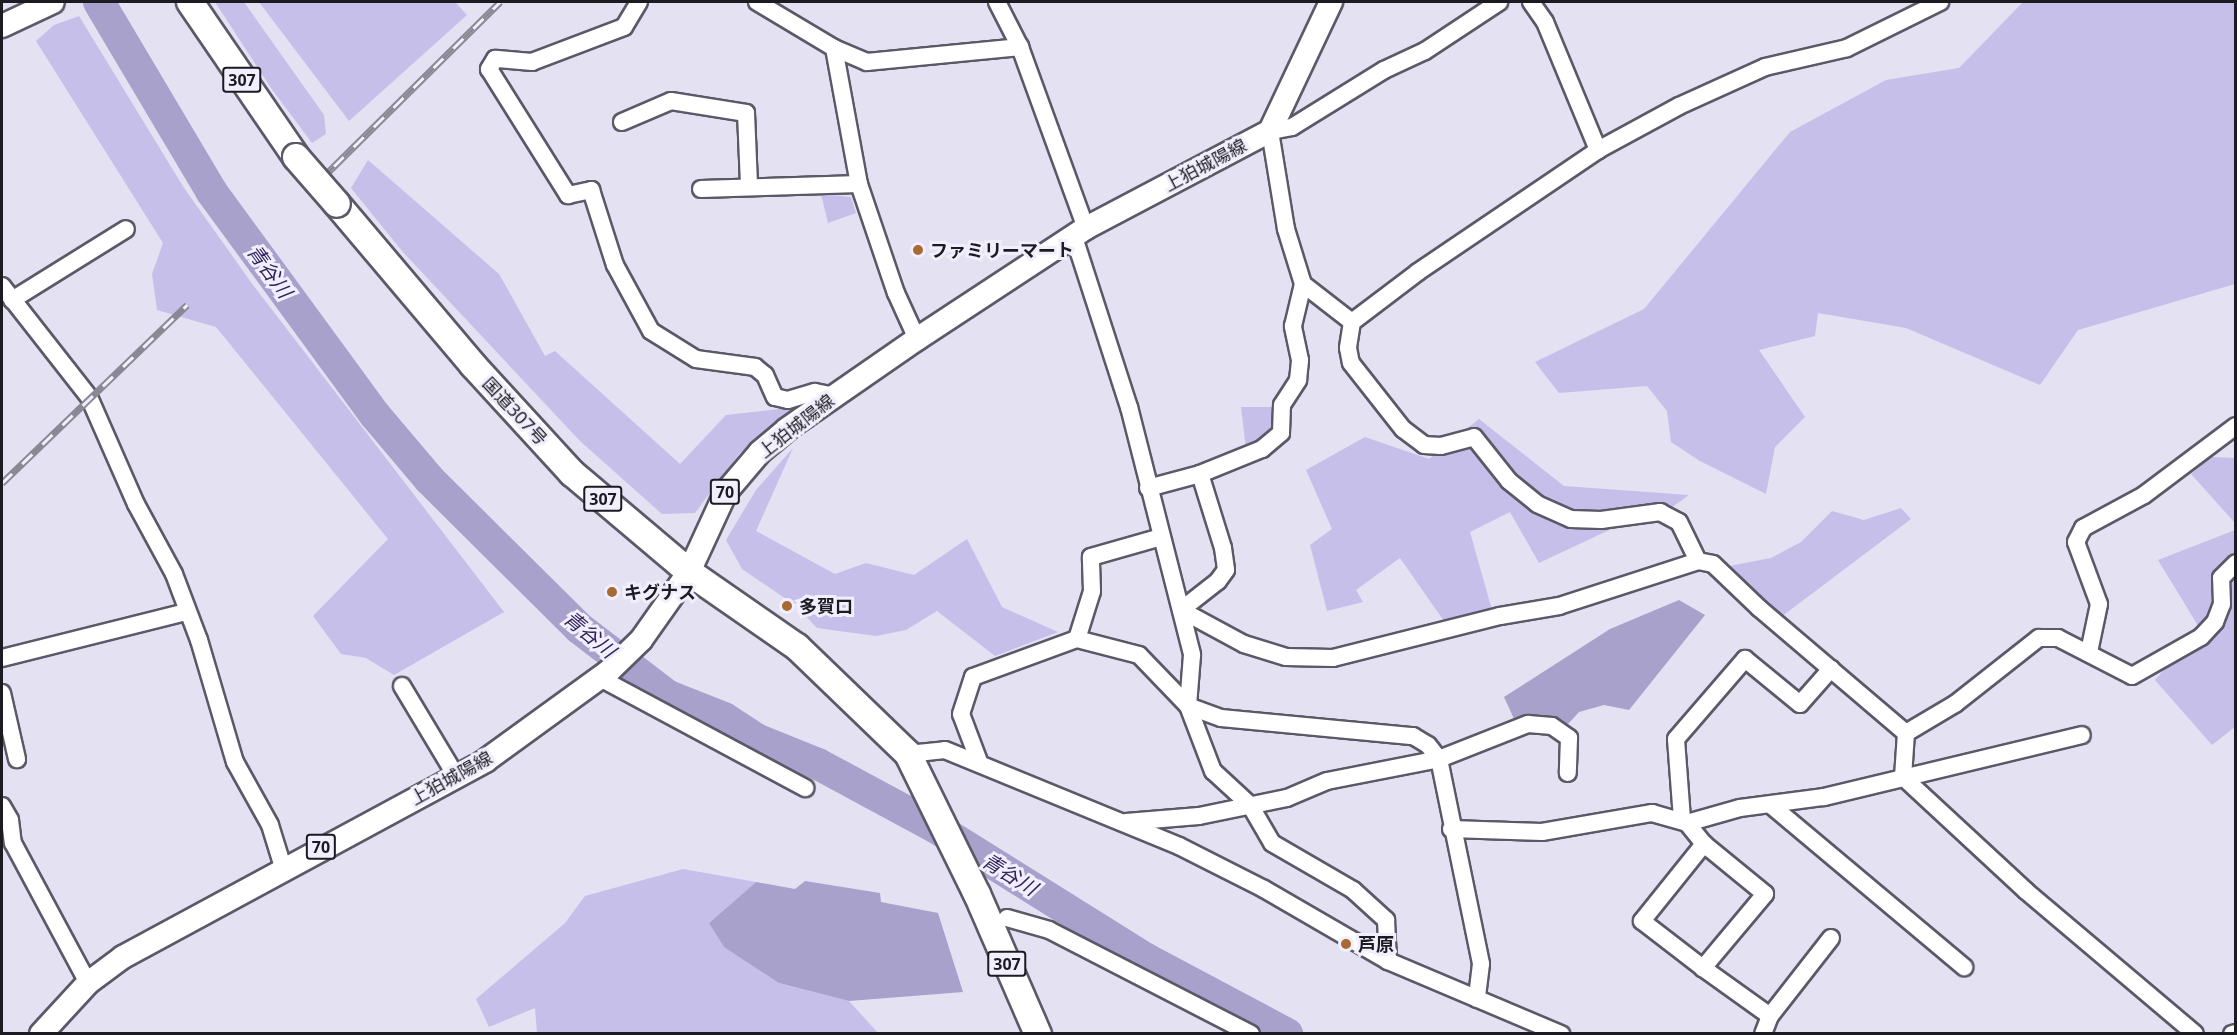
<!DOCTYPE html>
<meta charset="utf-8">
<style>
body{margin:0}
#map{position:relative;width:2237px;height:1035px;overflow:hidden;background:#e3e1f2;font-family:"Noto Sans","Noto Sans JP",sans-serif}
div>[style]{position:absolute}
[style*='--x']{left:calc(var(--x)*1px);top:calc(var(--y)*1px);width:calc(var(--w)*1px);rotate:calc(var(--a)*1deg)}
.green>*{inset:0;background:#c6bfea}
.water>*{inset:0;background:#a8a1cc}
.river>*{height:32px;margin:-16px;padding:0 16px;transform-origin:16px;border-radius:16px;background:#a8a1cc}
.roads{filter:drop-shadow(2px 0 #5b5967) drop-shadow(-2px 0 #5b5967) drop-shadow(0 2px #5b5967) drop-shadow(0 -2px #5b5967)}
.minor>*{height:16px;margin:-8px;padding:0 8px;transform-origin:8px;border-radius:8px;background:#fff}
.major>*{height:22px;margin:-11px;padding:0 11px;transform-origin:11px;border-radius:11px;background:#fff}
.highway>*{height:26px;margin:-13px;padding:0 13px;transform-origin:13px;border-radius:13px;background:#fff}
.rail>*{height:7px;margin-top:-3.5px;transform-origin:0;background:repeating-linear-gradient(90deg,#f1effd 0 14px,#898894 0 28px);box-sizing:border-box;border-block:2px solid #898894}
.bridges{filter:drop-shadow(2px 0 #5b5967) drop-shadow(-2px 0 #5b5967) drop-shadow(0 2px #5b5967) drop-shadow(0 -2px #5b5967)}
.highway-bridge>*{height:26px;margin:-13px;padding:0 13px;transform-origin:13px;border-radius:13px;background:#fff}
.dots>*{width:16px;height:16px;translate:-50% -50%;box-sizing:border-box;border:3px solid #f1effd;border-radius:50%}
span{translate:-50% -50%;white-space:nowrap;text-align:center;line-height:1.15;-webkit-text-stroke:6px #f1effd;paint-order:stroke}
.shield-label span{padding:2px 4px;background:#f1effd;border:2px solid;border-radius:4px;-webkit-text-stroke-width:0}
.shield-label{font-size:16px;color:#1b1b21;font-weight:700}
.street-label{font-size:18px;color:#1b1b21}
.poi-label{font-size:18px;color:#1b1b21;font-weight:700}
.left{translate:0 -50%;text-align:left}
.water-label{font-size:20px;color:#312359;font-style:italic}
.frame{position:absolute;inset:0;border:3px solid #1b1b21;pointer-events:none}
</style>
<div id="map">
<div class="green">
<div style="clip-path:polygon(215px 2px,244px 2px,324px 115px,326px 134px,312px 143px,271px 88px)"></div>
<div style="clip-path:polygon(259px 2px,455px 2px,467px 15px,349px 121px)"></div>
<div style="clip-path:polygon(2023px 2px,2235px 2px,2235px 284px,2078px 330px,2040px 385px,1906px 328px,1818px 313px,1815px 336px,1759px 350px,1805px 417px,1775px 447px,1766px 494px,1700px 461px,1671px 442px,1667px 411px,1647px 386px,1559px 393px,1535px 362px,1644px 309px,1790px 132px,1886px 80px,1959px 68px)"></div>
<div style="clip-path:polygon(79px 16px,184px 188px,253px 285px,504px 612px,394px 675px,366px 658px,341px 654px,313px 616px,388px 539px,216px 327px,157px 310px,152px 274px,163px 243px,36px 41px,54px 25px)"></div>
<div style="clip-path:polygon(368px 160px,499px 274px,545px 356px,555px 351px,680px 464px,726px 415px,797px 407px,739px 454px,695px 513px,662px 514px,580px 441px,402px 251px,351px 188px)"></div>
<div style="clip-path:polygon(821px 194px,851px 197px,856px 213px,828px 223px)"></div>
<div style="clip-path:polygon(1241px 407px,1273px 407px,1274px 429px,1260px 445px,1246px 449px)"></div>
<div style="clip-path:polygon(1479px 419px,1564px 486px,1689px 495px,1654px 520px,1622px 524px,1539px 563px,1510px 512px,1470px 532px,1492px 610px,1446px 624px,1400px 558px,1356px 590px,1363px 602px,1327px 611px,1310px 545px,1332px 529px,1306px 470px,1365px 437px,1429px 459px)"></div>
<div style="clip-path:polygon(793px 448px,756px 531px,835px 574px,866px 563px,914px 575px,967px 539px,1002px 607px,1058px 632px,995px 656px,937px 611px,906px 630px,876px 636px,817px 628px,795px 605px,742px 569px,726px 540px,756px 490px)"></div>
<div style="clip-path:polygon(2211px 457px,2235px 458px,2235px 523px,2191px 474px)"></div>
<div style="clip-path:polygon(1901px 508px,1911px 519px,1781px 617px,1729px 566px,1771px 558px,1801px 542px,1832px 511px,1864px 520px)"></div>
<div style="clip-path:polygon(2235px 530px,2235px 727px,2212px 745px,2155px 680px,2200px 629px,2158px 560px)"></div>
<div style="clip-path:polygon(683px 869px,756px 882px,709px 923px,779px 983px,849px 1001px,878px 1033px,537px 1033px,535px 1008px,489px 1027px,476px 999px,565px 923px,585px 896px)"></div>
</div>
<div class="water">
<div style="clip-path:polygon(1679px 600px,1705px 615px,1629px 710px,1604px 705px,1579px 712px,1568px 724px,1549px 717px,1515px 721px,1504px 697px,1610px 629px)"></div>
<div style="clip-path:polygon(805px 881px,880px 893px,881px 902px,938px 913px,963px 992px,849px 1001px,779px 983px,724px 947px,709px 923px,756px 882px,795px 889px)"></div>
</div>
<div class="river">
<div style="--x:99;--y:2;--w:220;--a:59.3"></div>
<div style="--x:211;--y:191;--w:278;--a:53.8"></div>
<div style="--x:375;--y:415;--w:85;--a:49.8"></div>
<div style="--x:430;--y:480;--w:210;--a:44.8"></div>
<div style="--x:579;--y:628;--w:112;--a:37.4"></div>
<div style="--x:668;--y:696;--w:60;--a:21.4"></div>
<div style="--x:724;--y:718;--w:38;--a:33"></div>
<div style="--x:756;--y:739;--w:67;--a:22"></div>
<div style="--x:818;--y:764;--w:133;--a:28.3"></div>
<div style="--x:935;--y:827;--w:249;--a:32"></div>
<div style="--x:1146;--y:959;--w:160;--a:28"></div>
</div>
<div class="roads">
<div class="minor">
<div style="--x:639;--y:2;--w:29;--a:121"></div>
<div style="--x:624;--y:27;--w:98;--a:159.2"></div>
<div style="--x:532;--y:62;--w:37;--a:-175"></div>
<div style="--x:495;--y:59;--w:12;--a:121"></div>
<div style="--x:489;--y:69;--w:149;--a:57.9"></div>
<div style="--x:568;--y:195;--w:24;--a:-12"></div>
<div style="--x:591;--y:190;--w:79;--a:72.3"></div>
<div style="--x:615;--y:265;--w:75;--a:61.4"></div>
<div style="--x:651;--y:331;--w:53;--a:31.9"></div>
<div style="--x:696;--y:359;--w:60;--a:7.7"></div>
<div style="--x:755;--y:367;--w:13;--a:39"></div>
<div style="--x:765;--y:375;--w:24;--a:66"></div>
<div style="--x:775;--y:397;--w:13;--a:13"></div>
<div style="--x:788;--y:400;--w:28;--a:-17"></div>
<div style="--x:815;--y:392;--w:20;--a:11"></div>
<div style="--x:757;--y:2;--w:90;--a:30.9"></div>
<div style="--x:834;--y:48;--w:138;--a:79.6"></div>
<div style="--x:859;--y:184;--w:115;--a:71.3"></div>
<div style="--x:896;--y:293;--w:51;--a:65.5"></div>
<div style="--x:997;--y:2;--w:51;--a:62.9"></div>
<div style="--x:1020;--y:47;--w:193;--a:70"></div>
<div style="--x:1531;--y:2;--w:24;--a:55"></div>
<div style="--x:1545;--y:22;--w:139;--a:67.5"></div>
<div style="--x:834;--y:48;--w:36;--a:23"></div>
<div style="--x:867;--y:62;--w:154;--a:-5.6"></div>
<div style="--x:622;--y:122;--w:53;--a:-23.2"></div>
<div style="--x:671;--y:101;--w:76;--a:9.1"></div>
<div style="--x:746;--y:113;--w:72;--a:87.6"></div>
<div style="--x:701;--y:189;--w:158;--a:-1.8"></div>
<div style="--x:1074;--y:237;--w:179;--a:72.1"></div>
<div style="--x:1129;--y:407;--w:256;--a:75.7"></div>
<div style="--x:1192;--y:655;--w:51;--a:94.5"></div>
<div style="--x:1188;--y:706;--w:70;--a:69"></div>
<div style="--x:1213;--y:771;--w:50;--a:42.6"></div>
<div style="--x:1250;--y:805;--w:44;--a:59.9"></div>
<div style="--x:1272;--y:843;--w:94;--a:30.1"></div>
<div style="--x:1353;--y:890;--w:45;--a:42.3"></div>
<div style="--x:1386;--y:920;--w:41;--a:87.2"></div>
<div style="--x:1303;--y:284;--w:62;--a:37.8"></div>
<div style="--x:1352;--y:322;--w:83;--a:-37.1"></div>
<div style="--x:1418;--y:272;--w:217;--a:-34.1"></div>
<div style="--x:1598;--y:150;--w:92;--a:-28.5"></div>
<div style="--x:1679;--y:106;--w:94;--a:-24.4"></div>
<div style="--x:1765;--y:67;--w:84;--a:-13"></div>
<div style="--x:1847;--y:48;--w:104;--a:-26.3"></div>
<div style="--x:2;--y:286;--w:141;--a:51.9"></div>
<div style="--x:89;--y:397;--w:117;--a:66.3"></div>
<div style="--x:136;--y:504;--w:80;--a:61.5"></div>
<div style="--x:174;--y:574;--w:71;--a:69.3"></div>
<div style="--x:199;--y:640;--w:127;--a:73.6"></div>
<div style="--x:235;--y:762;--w:72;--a:60.9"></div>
<div style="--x:270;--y:825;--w:44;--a:72.8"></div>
<div style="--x:12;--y:300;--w:134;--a:-31.9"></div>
<div style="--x:1352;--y:322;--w:26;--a:99"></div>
<div style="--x:1348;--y:348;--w:15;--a:79"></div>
<div style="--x:1351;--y:363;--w:84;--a:51.8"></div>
<div style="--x:1403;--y:429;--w:26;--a:37"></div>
<div style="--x:1424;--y:445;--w:17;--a:3"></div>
<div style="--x:1441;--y:446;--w:34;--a:-15"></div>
<div style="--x:1474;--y:437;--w:56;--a:51.5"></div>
<div style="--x:1509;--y:481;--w:36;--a:39"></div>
<div style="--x:1537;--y:504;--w:37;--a:24"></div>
<div style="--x:1571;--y:519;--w:30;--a:2"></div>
<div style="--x:1601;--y:520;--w:60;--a:-7.7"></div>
<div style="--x:1660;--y:512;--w:21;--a:28"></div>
<div style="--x:1679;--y:522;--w:43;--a:64"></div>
<div style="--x:1200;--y:474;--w:77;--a:72.7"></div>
<div style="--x:1223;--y:548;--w:22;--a:82"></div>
<div style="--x:1226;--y:570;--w:14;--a:126"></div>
<div style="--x:1218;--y:581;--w:47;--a:141.9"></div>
<div style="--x:1181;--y:610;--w:72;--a:28.4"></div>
<div style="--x:1244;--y:644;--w:44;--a:17.2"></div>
<div style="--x:1286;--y:657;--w:47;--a:1.2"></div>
<div style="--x:1333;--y:658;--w:172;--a:-14.1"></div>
<div style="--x:1500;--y:616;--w:60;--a:-9.6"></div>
<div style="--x:1559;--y:606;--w:146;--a:-17.9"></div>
<div style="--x:1698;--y:561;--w:15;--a:11"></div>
<div style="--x:1713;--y:564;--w:64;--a:43.7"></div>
<div style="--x:1759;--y:608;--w:193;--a:40.4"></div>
<div style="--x:1906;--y:733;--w:44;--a:93.9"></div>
<div style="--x:1903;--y:777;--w:168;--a:42.8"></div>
<div style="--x:2026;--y:891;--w:221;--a:40.2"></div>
<div style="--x:1148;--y:488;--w:54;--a:-15.1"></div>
<div style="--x:1200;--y:474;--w:67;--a:-22"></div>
<div style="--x:1262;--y:449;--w:25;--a:-40"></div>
<div style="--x:1281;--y:433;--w:28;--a:-88"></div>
<div style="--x:1282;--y:405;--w:30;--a:-57"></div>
<div style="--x:1298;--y:380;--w:20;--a:-84"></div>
<div style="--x:1300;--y:360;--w:35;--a:-102"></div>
<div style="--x:1293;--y:326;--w:43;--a:-76.6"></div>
<div style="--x:1303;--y:284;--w:58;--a:-107.2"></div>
<div style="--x:1286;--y:229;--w:99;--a:-99.3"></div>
<div style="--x:1270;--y:131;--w:22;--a:-10"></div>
<div style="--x:1292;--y:127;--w:108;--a:-31.8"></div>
<div style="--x:1384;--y:70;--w:45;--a:-24.9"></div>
<div style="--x:1425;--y:51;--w:89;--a:-33.5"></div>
<div style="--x:1077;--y:639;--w:64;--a:14.5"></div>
<div style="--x:1139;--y:655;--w:71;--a:46.1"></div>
<div style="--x:1188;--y:706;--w:35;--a:20"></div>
<div style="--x:1221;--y:718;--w:193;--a:5.4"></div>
<div style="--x:1413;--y:736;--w:17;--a:31"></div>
<div style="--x:1428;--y:745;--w:18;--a:52"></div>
<div style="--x:1439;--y:759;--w:209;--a:78.4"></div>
<div style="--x:1481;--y:964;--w:35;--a:97"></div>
<div style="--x:2089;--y:652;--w:49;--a:-78.2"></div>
<div style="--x:2099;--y:604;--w:66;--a:-110.4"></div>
<div style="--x:2076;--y:542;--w:16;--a:-63"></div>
<div style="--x:2083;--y:528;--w:69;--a:-28.4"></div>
<div style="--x:2144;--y:495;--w:115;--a:-36.9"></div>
<div style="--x:2;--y:658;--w:191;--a:-14"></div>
<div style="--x:600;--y:678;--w:233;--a:28.2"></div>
<div style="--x:402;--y:686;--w:105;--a:59"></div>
<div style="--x:2;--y:693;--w:68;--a:77.2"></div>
<div style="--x:1906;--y:733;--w:57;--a:-30.6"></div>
<div style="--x:1955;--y:704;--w:107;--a:-38.2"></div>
<div style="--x:2039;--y:638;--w:19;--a:0"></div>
<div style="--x:2058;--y:638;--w:83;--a:27.2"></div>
<div style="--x:2132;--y:676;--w:79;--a:-29.5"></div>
<div style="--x:2201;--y:637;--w:21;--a:-47"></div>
<div style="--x:2215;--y:622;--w:19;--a:-69"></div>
<div style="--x:2222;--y:604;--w:26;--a:-92"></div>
<div style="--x:2221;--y:578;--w:21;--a:-45"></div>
<div style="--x:908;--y:754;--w:37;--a:-6"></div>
<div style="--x:945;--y:750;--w:253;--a:22.3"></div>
<div style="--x:1179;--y:846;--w:95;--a:26.8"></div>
<div style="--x:1264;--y:889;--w:143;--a:30.1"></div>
<div style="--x:1388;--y:961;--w:188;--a:22.9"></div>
<div style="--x:980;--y:764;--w:53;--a:-110.8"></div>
<div style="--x:961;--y:714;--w:39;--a:-72"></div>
<div style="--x:973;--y:677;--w:111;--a:-20.1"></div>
<div style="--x:1077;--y:639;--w:50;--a:-72.6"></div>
<div style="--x:1092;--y:591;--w:34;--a:-92"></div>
<div style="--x:1091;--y:557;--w:73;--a:-15.9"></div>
<div style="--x:2;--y:806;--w:16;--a:60"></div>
<div style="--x:10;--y:820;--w:23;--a:83"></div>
<div style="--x:13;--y:843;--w:159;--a:61.8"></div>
<div style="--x:1772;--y:806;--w:251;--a:40"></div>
<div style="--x:1682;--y:819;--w:80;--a:-94.3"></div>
<div style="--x:1676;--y:739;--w:106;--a:-49.2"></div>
<div style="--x:1745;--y:659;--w:71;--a:39.3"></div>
<div style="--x:1800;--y:704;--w:47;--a:-48.5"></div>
<div style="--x:1126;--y:822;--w:73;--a:-4.7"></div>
<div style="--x:1199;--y:816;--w:90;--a:-11.6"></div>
<div style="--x:1287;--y:798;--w:43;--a:-23"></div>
<div style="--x:1327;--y:781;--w:114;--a:-11.1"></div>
<div style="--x:1439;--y:759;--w:96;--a:-21.5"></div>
<div style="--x:1528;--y:724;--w:24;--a:5"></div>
<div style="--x:1552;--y:726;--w:21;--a:35"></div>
<div style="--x:1569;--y:738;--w:35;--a:92"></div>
<div style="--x:1687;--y:823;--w:27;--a:51"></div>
<div style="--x:1704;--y:844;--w:79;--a:39.3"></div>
<div style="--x:1765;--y:894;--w:97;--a:130"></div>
<div style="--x:1703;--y:968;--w:82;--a:35.6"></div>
<div style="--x:1770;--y:1016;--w:19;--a:111"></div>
<div style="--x:1451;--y:829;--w:91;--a:1.9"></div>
<div style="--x:1542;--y:832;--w:112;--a:-9.8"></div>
<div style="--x:1652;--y:813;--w:36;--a:16"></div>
<div style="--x:1687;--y:823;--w:55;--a:-15.8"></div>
<div style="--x:1740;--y:808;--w:85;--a:-7.5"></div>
<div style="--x:1824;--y:797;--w:265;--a:-13.5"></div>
<div style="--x:1007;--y:918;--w:44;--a:15.9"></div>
<div style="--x:1049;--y:930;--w:227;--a:27.2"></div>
<div style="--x:1703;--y:968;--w:77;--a:-142.4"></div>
<div style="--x:1642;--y:921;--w:99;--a:-51.2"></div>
<div style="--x:1770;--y:1016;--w:99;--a:-52"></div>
<div style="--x:2232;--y:1034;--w:4;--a:-14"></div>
</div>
<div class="major">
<div style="--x:2;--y:26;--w:56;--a:-25.2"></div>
<div style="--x:41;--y:1034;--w:69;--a:-47.3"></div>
<div style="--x:88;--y:983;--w:44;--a:-36.6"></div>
<div style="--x:123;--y:957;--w:412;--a:-28.4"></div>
<div style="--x:485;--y:761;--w:153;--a:-36"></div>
<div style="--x:609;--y:671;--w:45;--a:-44.1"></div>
<div style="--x:641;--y:640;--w:83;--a:-54.8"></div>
<div style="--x:689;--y:572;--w:88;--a:-65.2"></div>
<div style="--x:726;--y:492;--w:52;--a:-49.6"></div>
<div style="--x:760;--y:452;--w:35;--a:-40"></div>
<div style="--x:787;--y:429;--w:158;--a:-34.7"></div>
<div style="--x:917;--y:339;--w:202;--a:-33.3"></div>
<div style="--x:1086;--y:228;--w:208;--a:-27.8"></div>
<div style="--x:1270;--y:131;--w:143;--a:-64.7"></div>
</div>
<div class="highway">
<div style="--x:190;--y:2;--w:188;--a:55.6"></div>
<div style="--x:337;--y:204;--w:211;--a:49.8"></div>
<div style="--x:473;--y:365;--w:147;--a:47.5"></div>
<div style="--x:572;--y:473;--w:153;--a:40.2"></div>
<div style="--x:689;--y:572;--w:131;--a:34.8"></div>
<div style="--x:797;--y:647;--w:154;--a:43.9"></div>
<div style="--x:908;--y:754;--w:156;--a:63.8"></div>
<div style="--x:977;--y:894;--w:153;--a:66.5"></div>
</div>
</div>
<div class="rail">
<div style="--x:314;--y:186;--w:262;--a:-44.7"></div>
<div style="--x:2;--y:483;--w:257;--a:-43.9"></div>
</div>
<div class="bridges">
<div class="highway-bridge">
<div style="--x:296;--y:157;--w:62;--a:48.9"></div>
</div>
</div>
<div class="dots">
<div style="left:918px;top:250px;background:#a96932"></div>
<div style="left:612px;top:592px;background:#a96932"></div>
<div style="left:787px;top:606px;background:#a96932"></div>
<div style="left:1346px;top:944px;background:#a96932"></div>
</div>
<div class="shield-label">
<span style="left:242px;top:80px">307</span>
<span style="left:725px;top:492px">70</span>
<span style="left:603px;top:499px">307</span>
<span style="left:321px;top:847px">70</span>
<span style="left:1007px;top:964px">307</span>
</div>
<div class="street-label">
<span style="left:1205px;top:165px;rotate:-28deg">上狛城陽線</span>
<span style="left:515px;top:411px;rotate:47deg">国道307号</span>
<span style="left:796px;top:426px;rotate:-38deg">上狛城陽線</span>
<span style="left:451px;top:778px;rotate:-29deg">上狛城陽線</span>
</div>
<div class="poi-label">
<span class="left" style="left:930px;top:250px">ファミリーマート</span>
<span class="left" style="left:624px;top:592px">キグナス</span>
<span class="left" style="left:799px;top:606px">多賀口</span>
<span class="left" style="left:1358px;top:944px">芦原</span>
</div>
<div class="water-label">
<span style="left:270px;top:271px;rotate:54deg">青谷川</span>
<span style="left:590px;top:634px;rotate:40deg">青谷川</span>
<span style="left:1010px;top:874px;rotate:32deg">青谷川</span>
</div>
<div class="frame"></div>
</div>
